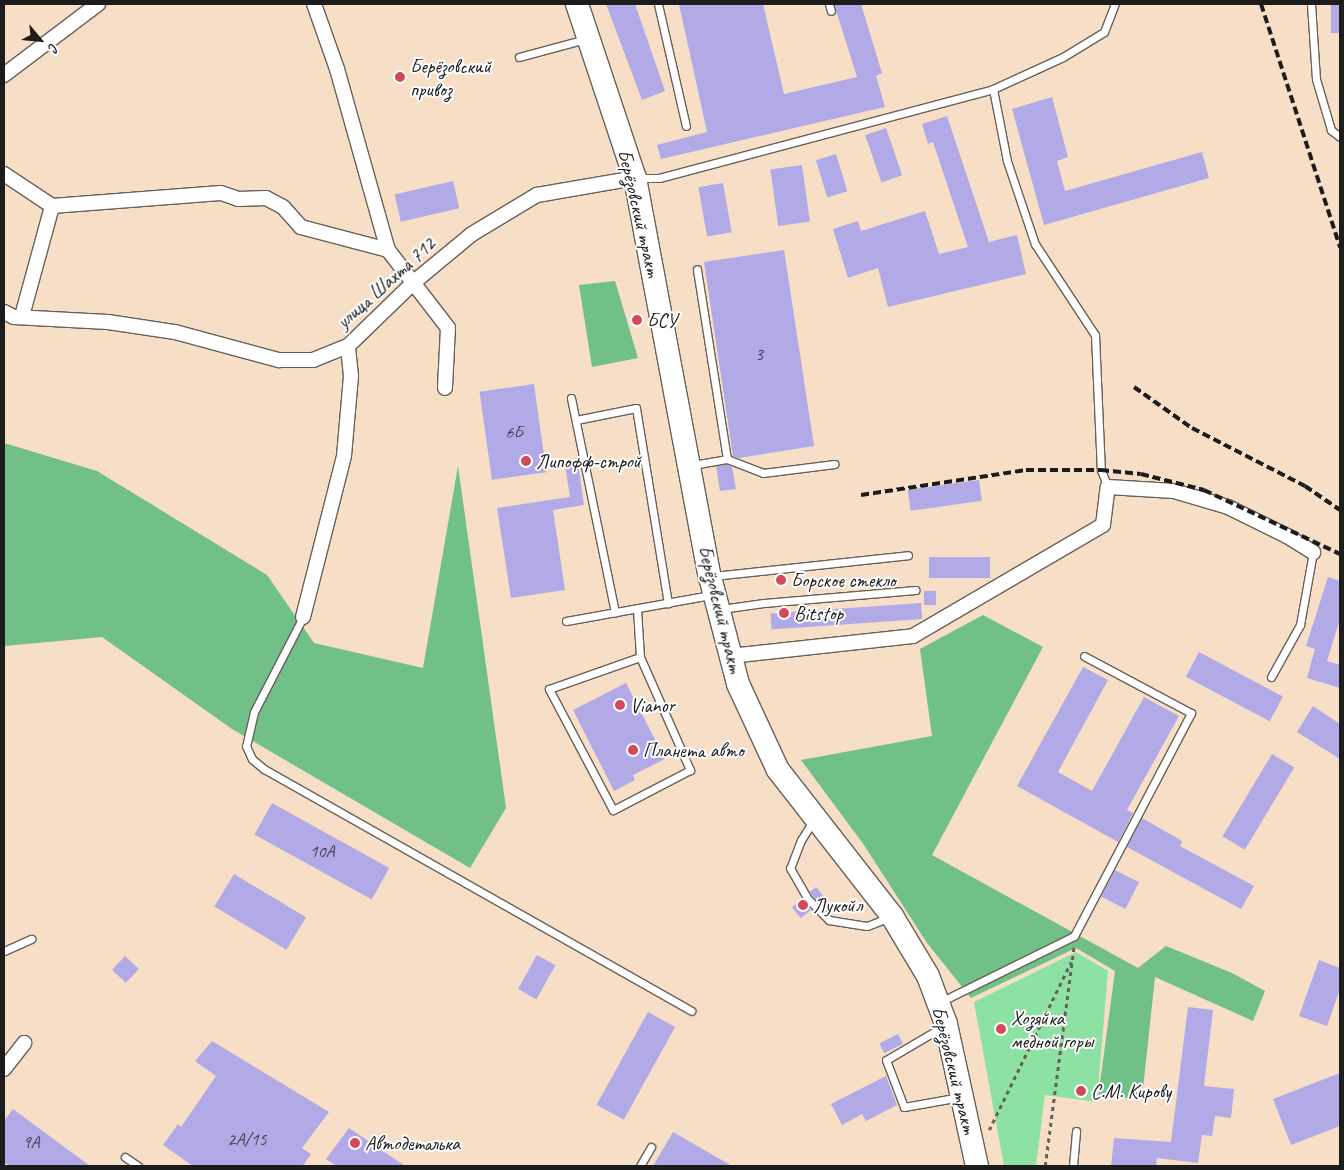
<!DOCTYPE html>
<meta charset="utf-8">
<style>
body{margin:0}
#map{position:relative;width:1344px;height:1170px;overflow:hidden;background:#f6dfc6;font-family:Caveat,sans-serif}
div>[style]{position:absolute}
[style*='--x']{left:calc(var(--x)*1px);top:calc(var(--y)*1px);width:calc(var(--w)*1px);rotate:calc(var(--a)*1deg)}
.green>*{inset:0;background:#8ce1a3}
.forest>*{inset:0;background:#71bf89}
.building>*{inset:0;background:#b2aae7;transform-origin:0 0}
.path>*{height:2.5px;margin-top:-1.25px;transform-origin:0;background:repeating-linear-gradient(90deg,#686058 0 4px,transparent 0 8px)}
.roads{filter:drop-shadow(1px 0 #686058) drop-shadow(-1px 0 #686058) drop-shadow(0 1px #686058) drop-shadow(0 -1px #686058)}
.service>*{height:7px;margin:-3.5px;padding:0 3.5px;transform-origin:3.5px;border-radius:3.5px;background:#fff}
.minor>*{height:14px;margin:-7px;padding:0 7px;transform-origin:7px;border-radius:7px;background:#fff}
.primary>*{height:22px;margin:-11px;padding:0 11px;transform-origin:11px;border-radius:11px;background:#fff}
.rail>*{height:4px;margin-top:-2px;transform-origin:0;background:repeating-linear-gradient(90deg,#1c1c1c 0 8px,transparent 0 12px)}
.dots>*{width:14px;height:14px;translate:-50% -50%;box-sizing:border-box;border:2px solid #fff;border-radius:50%}
span{translate:-50% -50%;white-space:nowrap;text-align:center;line-height:1.15;-webkit-text-stroke:4px #fff;paint-order:stroke}
.number-label{font-size:18px;color:#42404f}
.number-label span{-webkit-text-stroke-width:0}
.poi-label{font-size:20px;color:#1c1c1c}
.left{translate:0 -50%;text-align:left}
.street-label{font-size:20px;color:#1c1c1c}
.frame{position:absolute;inset:0;border:5px solid #1c1c1c;pointer-events:none}
.north{position:absolute;left:15px;top:15px;width:50px;height:50px;-webkit-text-stroke:4px #fff;paint-order:stroke;rotate:118deg;font-size:14px;font-weight:700;line-height:20px;text-align:center;color:#1c1c1c}
.north::after{content:'';display:block;margin:auto;width:18px;height:22px;background:#1c1c1c;clip-path:polygon(50% 0,100% 100%,50% 72%,0 100%)}
</style>
<div id="map">
<div class="green">
<div style="clip-path:polygon(1076px 952px,1108px 971px,1097px 1102px,1045px 1095px,1036px 1166px,1004px 1166px,974px 1002px)"></div>
</div>
<div class="forest">
<div style="clip-path:polygon(615px 281px,638px 358px,592px 367px,579px 285px)"></div>
<div style="clip-path:polygon(4px 443px,97px 471px,267px 575px,314px 643px,423px 668px,458px 466px,506px 808px,470px 868px,232px 729px,102px 637px,4px 646px)"></div>
<div style="clip-path:polygon(983px 615px,1043px 647px,932px 855px,1138px 968px,1166px 946px,1232px 973px,1265px 991px,1253px 1021px,1155px 977px,1142px 1098px,1098px 1098px,1115px 971px,1076px 948px,971px 998px,927px 943px,864px 845px,801px 760px,932px 736px,920px 649px)"></div>
</div>
<div class="building">
<div style="clip-path:polygon(606px 4px,635px 4px,665px 91px,642px 100px)"></div>
<div style="clip-path:polygon(679px 4px,763px 4px,784px 94px,857px 77px,834px 4px,861px 4px,882px 73px,876px 76px,885px 107px,661px 159px,657px 145px,707px 132px)"></div>
<div style="left:1331px;top:4px;width:9px;height:29px"></div>
<div style="clip-path:polygon(1052px 97px,1068px 157px,1057px 161px,1065px 191px,1202px 152px,1209px 178px,1044px 225px,1012px 109px)"></div>
<div style="clip-path:polygon(947px 116px,989px 242px,1017px 235px,1026px 274px,888px 307px,878px 268px,848px 278px,833px 229px,858px 221px,861px 231px,925px 211px,939px 254px,968px 247px,933px 142px,928px 144px,922px 124px)"></div>
<div style="left:886px;top:128px;width:50px;height:22px;rotate:71deg"></div>
<div style="left:836px;top:154px;width:39px;height:21px;rotate:73deg"></div>
<div style="left:802px;top:165px;width:57px;height:32px;rotate:82deg"></div>
<div style="left:453px;top:181px;width:28px;height:60px;rotate:77deg"></div>
<div style="left:723px;top:183px;width:50px;height:25px;rotate:80deg"></div>
<div style="clip-path:polygon(784px 250px,814px 446px,739px 458px,733px 456px,704px 262px)"></div>
<div style="left:534px;top:384px;width:89px;height:55px;rotate:82deg"></div>
<div style="clip-path:polygon(578px 463px,584px 505px,553px 510px,565px 590px,511px 598px,497px 508px,570px 497px,565px 465px)"></div>
<div style="clip-path:polygon(726px 464px,732px 467px,736px 489px,720px 491px,716px 466px)"></div>
<div style="left:979px;top:480px;width:21px;height:72px;rotate:82deg"></div>
<div style="left:990px;top:557px;width:21px;height:61px;rotate:90deg"></div>
<div style="clip-path:polygon(1328px 577px,1340px 581px,1340px 619px,1327px 661px,1340px 665px,1340px 688px,1307px 678px,1315px 649px,1306px 646px)"></div>
<div style="left:936px;top:591px;width:14px;height:12px;rotate:90deg"></div>
<div style="left:921px;top:603px;width:16px;height:151px;rotate:86deg"></div>
<div style="left:1199px;top:652px;width:95px;height:28px;rotate:28deg"></div>
<div style="clip-path:polygon(1083px 667px,1108px 680px,1058px 772px,1092px 791px,1144px 697px,1179px 716px,1127px 810px,1133px 813px,1118px 842px,1017px 786px)"></div>
<div style="clip-path:polygon(626px 683px,665px 759px,633px 775px,635px 780px,614px 791px,573px 710px)"></div>
<div style="clip-path:polygon(1313px 706px,1340px 724px,1340px 759px,1297px 732px)"></div>
<div style="left:1272px;top:754px;width:26px;height:96px;rotate:31deg"></div>
<div style="left:272px;top:803px;width:134px;height:36px;rotate:29deg"></div>
<div style="clip-path:polygon(1142px 818px,1182px 841px,1180px 846px,1254px 886px,1241px 909px,1127px 847px)"></div>
<div style="left:1115px;top:870px;width:27px;height:30px;rotate:27deg"></div>
<div style="left:234px;top:874px;width:84px;height:38px;rotate:31deg"></div>
<div style="left:816px;top:887px;width:14px;height:8px;rotate:51deg"></div>
<div style="left:802px;top:899px;width:14px;height:13px;rotate:51deg"></div>
<div style="left:537px;top:955px;width:21px;height:39px;rotate:29deg"></div>
<div style="left:125px;top:956px;width:19px;height:19px;rotate:43deg"></div>
<div style="clip-path:polygon(1319px 960px,1340px 968px,1340px 989px,1327px 1026px,1299px 1016px)"></div>
<div style="clip-path:polygon(1188px 1007px,1213px 1010px,1204px 1086px,1234px 1089px,1231px 1118px,1215px 1116px,1212px 1136px,1202px 1135px,1198px 1163px,1157px 1158px,1156px 1166px,1111px 1166px,1114px 1138px,1171px 1142px)"></div>
<div style="left:648px;top:1012px;width:31px;height:106px;rotate:29deg"></div>
<div style="left:898px;top:1034px;width:11px;height:21px;rotate:63deg"></div>
<div style="clip-path:polygon(212px 1041px,329px 1112px,302px 1148px,311px 1154px,303px 1166px,193px 1166px,163px 1145px,178px 1124px,181px 1127px,216px 1076px,195px 1061px)"></div>
<div style="clip-path:polygon(1340px 1073px,1340px 1126px,1291px 1145px,1273px 1099px)"></div>
<div style="clip-path:polygon(886px 1076px,897px 1105px,866px 1121px,862px 1114px,842px 1125px,831px 1104px)"></div>
<div style="clip-path:polygon(13px 1109px,90px 1166px,9px 1166px,4px 1162px,4px 1121px)"></div>
<div style="clip-path:polygon(349px 1128px,405px 1166px,336px 1166px,326px 1159px)"></div>
<div style="clip-path:polygon(673px 1132px,732px 1166px,653px 1166px)"></div>
</div>
<div class="path">
<div style="--x:989;--y:1130;--w:187;--a:-64"></div>
<div style="--x:1045;--y:1166;--w:221;--a:-82.5"></div>
</div>
<div class="roads">
<div class="service">
<div style="--x:658;--y:4;--w:125;--a:77.1"></div>
<div style="--x:829;--y:4;--w:7;--a:74"></div>
<div style="--x:1311;--y:4;--w:75;--a:86.2"></div>
<div style="--x:1316;--y:79;--w:53;--a:73.6"></div>
<div style="--x:1331;--y:130;--w:11;--a:38"></div>
<div style="--x:519;--y:57;--w:69;--a:-15"></div>
<div style="--x:993;--y:89;--w:77;--a:-24.6"></div>
<div style="--x:1063;--y:57;--w:48;--a:-31.4"></div>
<div style="--x:1104;--y:32;--w:30;--a:-69"></div>
<div style="--x:638;--y:178;--w:21;--a:0"></div>
<div style="--x:659;--y:178;--w:346;--a:-14.9"></div>
<div style="--x:993;--y:89;--w:73;--a:79"></div>
<div style="--x:1007;--y:161;--w:88;--a:71.4"></div>
<div style="--x:1035;--y:244;--w:109;--a:56.6"></div>
<div style="--x:1095;--y:335;--w:135;--a:87.5"></div>
<div style="--x:1101;--y:470;--w:18;--a:68"></div>
<div style="--x:571;--y:398;--w:219;--a:78.4"></div>
<div style="--x:576;--y:420;--w:61;--a:-11.3"></div>
<div style="--x:636;--y:408;--w:198;--a:80.7"></div>
<div style="--x:727;--y:459;--w:39;--a:21"></div>
<div style="--x:763;--y:473;--w:72;--a:-7.2"></div>
<div style="--x:693;--y:465;--w:35;--a:-10"></div>
<div style="--x:727;--y:459;--w:192;--a:-99"></div>
<div style="--x:713;--y:576;--w:196;--a:-6.1"></div>
<div style="--x:637;--y:609;--w:48;--a:86.4"></div>
<div style="--x:640;--y:657;--w:124;--a:66.1"></div>
<div style="--x:690;--y:770;--w:87;--a:152.5"></div>
<div style="--x:613;--y:810;--w:137;--a:-117.9"></div>
<div style="--x:549;--y:689;--w:96;--a:-19.4"></div>
<div style="--x:721;--y:609;--w:43;--a:-7.9"></div>
<div style="--x:764;--y:603;--w:152;--a:-4.9"></div>
<div style="--x:303;--y:617;--w:107;--a:117.3"></div>
<div style="--x:254;--y:712;--w:35;--a:103"></div>
<div style="--x:246;--y:746;--w:14;--a:65"></div>
<div style="--x:252;--y:759;--w:16;--a:40"></div>
<div style="--x:264;--y:769;--w:491;--a:29.5"></div>
<div style="--x:566;--y:621;--w:147;--a:-10.2"></div>
<div style="--x:1271;--y:677;--w:60;--a:-60.9"></div>
<div style="--x:1300;--y:625;--w:74;--a:-79.9"></div>
<div style="--x:813;--y:821;--w:22;--a:122"></div>
<div style="--x:801;--y:840;--w:30;--a:111"></div>
<div style="--x:790;--y:868;--w:34;--a:60"></div>
<div style="--x:807;--y:898;--w:31;--a:45"></div>
<div style="--x:829;--y:920;--w:38;--a:9"></div>
<div style="--x:867;--y:926;--w:25;--a:-21"></div>
<div style="--x:4;--y:951;--w:30;--a:-24"></div>
<div style="--x:940;--y:1002;--w:149;--a:-26.2"></div>
<div style="--x:1074;--y:936;--w:252;--a:-62.3"></div>
<div style="--x:1191;--y:713;--w:121;--a:-152"></div>
<div style="--x:944;--y:1026;--w:67;--a:149.6"></div>
<div style="--x:886;--y:1060;--w:50;--a:69"></div>
<div style="--x:904;--y:1107;--w:57;--a:-10.1"></div>
<div style="--x:125;--y:1157;--w:16;--a:35"></div>
<div style="--x:640;--y:1166;--w:22;--a:-60"></div>
<div style="--x:1073;--y:1166;--w:35;--a:-85"></div>
</div>
<div class="minor">
<div style="--x:314;--y:4;--w:69;--a:70.5"></div>
<div style="--x:337;--y:69;--w:188;--a:74.3"></div>
<div style="--x:388;--y:250;--w:98;--a:52.4"></div>
<div style="--x:448;--y:328;--w:60;--a:92.9"></div>
<div style="--x:4;--y:75;--w:118;--a:-37.1"></div>
<div style="--x:4;--y:174;--w:58;--a:33.7"></div>
<div style="--x:52;--y:206;--w:169;--a:-4.4"></div>
<div style="--x:221;--y:193;--w:18;--a:19"></div>
<div style="--x:238;--y:199;--w:28;--a:-2"></div>
<div style="--x:266;--y:198;--w:19;--a:28"></div>
<div style="--x:283;--y:207;--w:27;--a:48"></div>
<div style="--x:301;--y:227;--w:90;--a:14.8"></div>
<div style="--x:4;--y:312;--w:11;--a:27"></div>
<div style="--x:14;--y:317;--w:94;--a:3"></div>
<div style="--x:108;--y:322;--w:68;--a:8.5"></div>
<div style="--x:175;--y:332;--w:108;--a:15.1"></div>
<div style="--x:279;--y:360;--w:34;--a:0"></div>
<div style="--x:313;--y:360;--w:38;--a:-22"></div>
<div style="--x:348;--y:346;--w:92;--a:-44.1"></div>
<div style="--x:414;--y:282;--w:75;--a:-39.6"></div>
<div style="--x:472;--y:234;--w:76;--a:-31"></div>
<div style="--x:537;--y:195;--w:99;--a:-9.8"></div>
<div style="--x:22;--y:316;--w:114;--a:-74.7"></div>
<div style="--x:303;--y:617;--w:166;--a:-75.7"></div>
<div style="--x:344;--y:456;--w:80;--a:-85"></div>
<div style="--x:351;--y:376;--w:30;--a:-96"></div>
<div style="--x:730;--y:656;--w:184;--a:-6.2"></div>
<div style="--x:913;--y:636;--w:220;--a:-30.3"></div>
<div style="--x:1103;--y:525;--w:38;--a:-83"></div>
<div style="--x:1108;--y:487;--w:66;--a:3.5"></div>
<div style="--x:1174;--y:491;--w:56;--a:16.5"></div>
<div style="--x:1228;--y:507;--w:66;--a:26.2"></div>
<div style="--x:1287;--y:536;--w:31;--a:32"></div>
<div style="--x:4;--y:1069;--w:33;--a:-52"></div>
</div>
<div class="primary">
<div style="--x:577;--y:4;--w:183;--a:71.6"></div>
<div style="--x:635;--y:178;--w:406;--a:79.4"></div>
<div style="--x:710;--y:577;--w:111;--a:75.3"></div>
<div style="--x:738;--y:684;--w:95;--a:65.1"></div>
<div style="--x:778;--y:770;--w:185;--a:52"></div>
<div style="--x:892;--y:916;--w:70;--a:59"></div>
<div style="--x:928;--y:976;--w:51;--a:69.4"></div>
<div style="--x:946;--y:1024;--w:145;--a:77.7"></div>
</div>
</div>
<div class="rail">
<div style="--x:1261;--y:4;--w:256;--a:72"></div>
<div style="--x:1134;--y:387;--w:71;--a:35.3"></div>
<div style="--x:1192;--y:428;--w:127;--a:27.2"></div>
<div style="--x:1305;--y:486;--w:42;--a:34.4"></div>
<div style="--x:861;--y:495;--w:167;--a:-8.6"></div>
<div style="--x:1026;--y:470;--w:75;--a:0"></div>
<div style="--x:1101;--y:470;--w:40;--a:5.7"></div>
<div style="--x:1141;--y:474;--w:65;--a:14.3"></div>
<div style="--x:1204;--y:490;--w:150;--a:25.2"></div>
</div>
<div class="dots">
<div style="left:400px;top:77px;background:#d1495b"></div>
<div style="left:637px;top:320px;background:#d1495b"></div>
<div style="left:526px;top:461px;background:#d1495b"></div>
<div style="left:781px;top:580px;background:#d1495b"></div>
<div style="left:784px;top:613px;background:#d1495b"></div>
<div style="left:620px;top:705px;background:#d1495b"></div>
<div style="left:633px;top:750px;background:#d1495b"></div>
<div style="left:803px;top:905px;background:#d1495b"></div>
<div style="left:1001px;top:1029px;background:#d1495b"></div>
<div style="left:1081px;top:1091px;background:#d1495b"></div>
<div style="left:355px;top:1143px;background:#d1495b"></div>
</div>
<div class="number-label">
<span style="left:759px;top:354px">3</span>
<span style="left:514px;top:432px">6Б</span>
<span style="left:322px;top:851px">10А</span>
<span style="left:247px;top:1139px">2А/15</span>
<span style="left:31px;top:1142px">9А</span>
</div>
<div class="poi-label">
<span class="left" style="left:410px;top:78px">Берёзовский<br>привоз</span>
<span class="left" style="left:647px;top:320px">БСУ</span>
<span class="left" style="left:536px;top:461px">Липофф-строй</span>
<span class="left" style="left:791px;top:580px">Борское стекло</span>
<span class="left" style="left:794px;top:613px">Bitstop</span>
<span class="left" style="left:630px;top:705px">Vianor</span>
<span class="left" style="left:643px;top:750px">Планета авто</span>
<span class="left" style="left:813px;top:905px">Лукойл</span>
<span class="left" style="left:1011px;top:1030px">Хозяйка<br>медной горы</span>
<span class="left" style="left:1091px;top:1091px">С.М. Кирову</span>
<span class="left" style="left:365px;top:1143px">Автодеталька</span>
</div>
<div class="street-label">
<span style="left:639px;top:213px;rotate:77deg">Берёзовский тракт</span>
<span style="left:386px;top:283px;rotate:-42deg">улица Шахта 712</span>
<span style="left:720px;top:609px;rotate:76deg">Берёзовский тракт</span>
<span style="left:954px;top:1070px;rotate:76deg">Берёзовский тракт</span>
</div>
<div class="frame"></div>
<div class="north">С</div>
</div>
